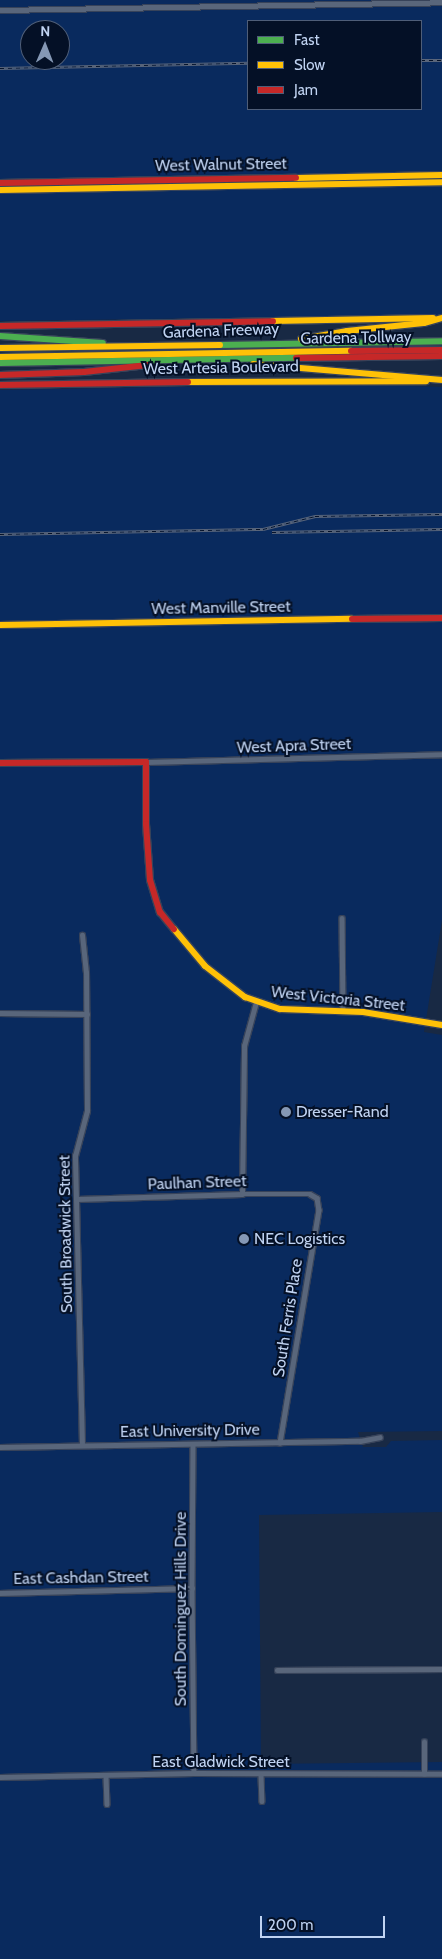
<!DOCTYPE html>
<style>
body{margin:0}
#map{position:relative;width:442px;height:1959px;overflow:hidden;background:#182944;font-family:Cabin,sans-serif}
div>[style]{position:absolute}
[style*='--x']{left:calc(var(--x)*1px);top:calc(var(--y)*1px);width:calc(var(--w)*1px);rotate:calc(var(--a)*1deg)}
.built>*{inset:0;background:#092a5e}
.roads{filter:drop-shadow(1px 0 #37435a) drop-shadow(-1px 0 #37435a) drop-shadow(0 1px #37435a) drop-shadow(0 -1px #37435a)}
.street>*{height:4.5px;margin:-2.25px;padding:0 2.25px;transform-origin:2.25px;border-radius:2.25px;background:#59667b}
.fast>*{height:6px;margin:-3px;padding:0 3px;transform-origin:3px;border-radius:3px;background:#4caf50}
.slow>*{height:6px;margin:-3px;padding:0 3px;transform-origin:3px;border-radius:3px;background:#ffc107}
.jam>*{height:6px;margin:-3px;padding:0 3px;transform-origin:3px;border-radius:3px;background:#c62828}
.rail>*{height:3px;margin-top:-1.5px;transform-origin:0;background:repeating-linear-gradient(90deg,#041026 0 4px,#59657a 0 8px);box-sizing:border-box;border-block:1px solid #59657a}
.dots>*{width:14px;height:14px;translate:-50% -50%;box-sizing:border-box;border:2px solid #041026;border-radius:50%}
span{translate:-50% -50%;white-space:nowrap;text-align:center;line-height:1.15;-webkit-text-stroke:4px #041026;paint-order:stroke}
.street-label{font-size:16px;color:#c0d3f2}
.poi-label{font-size:16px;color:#c0d3f2}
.left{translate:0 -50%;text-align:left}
.legend{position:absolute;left:247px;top:20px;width:175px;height:90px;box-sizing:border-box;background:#041026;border:1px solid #4f5e78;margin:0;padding:6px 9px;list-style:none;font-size:15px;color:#c0d3f2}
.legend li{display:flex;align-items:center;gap:10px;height:25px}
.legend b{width:25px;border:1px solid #4f5e78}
.north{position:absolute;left:20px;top:20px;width:50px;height:50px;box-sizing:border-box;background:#041026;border:1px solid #4f5e78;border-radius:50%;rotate:1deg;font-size:14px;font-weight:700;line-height:20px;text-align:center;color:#c0d3f2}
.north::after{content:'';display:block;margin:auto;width:18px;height:22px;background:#8598b5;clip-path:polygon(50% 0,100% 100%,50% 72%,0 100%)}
.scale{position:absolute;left:260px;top:1916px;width:125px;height:22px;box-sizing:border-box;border:2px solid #c0d3f2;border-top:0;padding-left:6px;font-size:15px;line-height:18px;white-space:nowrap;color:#c0d3f2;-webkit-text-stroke:4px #041026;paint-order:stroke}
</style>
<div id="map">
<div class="built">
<div style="clip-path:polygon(evenodd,0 0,442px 0,442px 315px,0 321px,0 0,248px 21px,421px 21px,421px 109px,248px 109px,248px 21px,0 0,30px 30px,60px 30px,60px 60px,30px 60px,30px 30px)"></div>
<div style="clip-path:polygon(343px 384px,442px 387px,442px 920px,424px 1032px,442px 1035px,442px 1431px,358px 1432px,363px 1447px,386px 1447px,391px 1441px,442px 1440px,442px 1512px,259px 1515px,261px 1764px,442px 1762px,442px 1959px,0 1959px,0 390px)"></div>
</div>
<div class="roads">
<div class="street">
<div style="--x:0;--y:10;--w:442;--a:-1"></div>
<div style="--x:146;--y:762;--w:296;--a:-1.5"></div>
<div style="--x:342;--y:918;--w:93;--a:89.4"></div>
<div style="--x:0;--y:1013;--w:87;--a:0.7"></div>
<div style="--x:242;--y:1194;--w:148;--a:-89.2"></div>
<div style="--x:244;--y:1046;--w:46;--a:-74.7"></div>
<div style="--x:77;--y:1199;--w:165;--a:-1.7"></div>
<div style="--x:242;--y:1194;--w:68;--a:0"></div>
<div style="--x:310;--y:1194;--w:8;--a:30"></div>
<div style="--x:317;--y:1198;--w:12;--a:81"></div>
<div style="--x:319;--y:1210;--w:236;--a:99.5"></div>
<div style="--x:193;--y:1444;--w:144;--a:90.4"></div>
<div style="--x:192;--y:1588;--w:185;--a:89.4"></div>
<div style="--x:82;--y:1445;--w:289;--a:-91.4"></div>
<div style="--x:75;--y:1156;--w:47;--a:-75.1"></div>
<div style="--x:87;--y:1111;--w:138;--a:-90.4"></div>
<div style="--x:86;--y:973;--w:38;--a:-96"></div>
<div style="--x:0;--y:1447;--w:360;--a:-1"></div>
<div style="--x:360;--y:1441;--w:20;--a:-11"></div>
<div style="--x:0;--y:1593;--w:192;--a:-1.5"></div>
<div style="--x:277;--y:1670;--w:165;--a:-0.3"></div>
<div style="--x:424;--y:1774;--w:32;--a:-90"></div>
<div style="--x:261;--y:1775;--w:26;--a:88"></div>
<div style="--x:106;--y:1776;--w:28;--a:88"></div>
<div style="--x:0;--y:1777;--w:194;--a:-1.2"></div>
<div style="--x:194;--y:1773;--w:248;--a:0.2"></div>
</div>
<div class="fast">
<div style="--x:0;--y:336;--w:103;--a:3.9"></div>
<div style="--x:220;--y:345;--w:222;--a:-1"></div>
<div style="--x:0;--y:363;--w:296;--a:-1"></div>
</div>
<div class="slow">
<div style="--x:296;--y:178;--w:146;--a:-1.2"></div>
<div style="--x:0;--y:190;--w:442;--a:-1"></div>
<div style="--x:273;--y:321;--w:160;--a:-1.1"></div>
<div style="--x:301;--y:339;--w:47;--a:-9.9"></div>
<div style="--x:347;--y:331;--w:77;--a:-5.9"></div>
<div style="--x:424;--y:323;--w:19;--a:-16"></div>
<div style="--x:0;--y:348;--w:220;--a:-0.8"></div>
<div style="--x:0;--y:357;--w:351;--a:-1"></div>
<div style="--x:253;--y:364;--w:190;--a:4.8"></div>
<div style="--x:188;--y:382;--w:238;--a:-0.2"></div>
<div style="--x:0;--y:625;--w:352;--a:-1"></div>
<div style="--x:174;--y:929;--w:48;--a:50"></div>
<div style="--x:205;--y:966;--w:51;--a:37.8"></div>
<div style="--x:245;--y:997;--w:37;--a:19"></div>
<div style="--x:280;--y:1009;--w:83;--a:2.1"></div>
<div style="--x:363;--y:1012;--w:80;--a:9.3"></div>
</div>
<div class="jam">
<div style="--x:0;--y:183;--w:296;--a:-1"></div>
<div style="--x:0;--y:326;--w:273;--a:-1"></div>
<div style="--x:351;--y:351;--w:91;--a:-0.6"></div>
<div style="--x:296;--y:358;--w:146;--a:-0.8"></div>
<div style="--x:0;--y:375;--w:84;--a:-2"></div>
<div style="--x:84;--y:372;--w:64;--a:-6.2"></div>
<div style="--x:0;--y:385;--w:188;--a:-0.9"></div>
<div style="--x:352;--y:619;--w:90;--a:-0.6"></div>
<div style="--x:0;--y:763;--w:146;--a:-0.4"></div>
<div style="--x:146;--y:762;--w:62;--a:90"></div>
<div style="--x:146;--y:824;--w:56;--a:85.9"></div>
<div style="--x:150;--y:880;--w:34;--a:73"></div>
<div style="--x:160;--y:912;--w:22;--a:51"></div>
</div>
</div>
<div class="rail">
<div style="--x:421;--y:60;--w:21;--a:0"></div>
<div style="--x:0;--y:68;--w:248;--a:-1.2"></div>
<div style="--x:272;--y:532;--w:170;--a:-1"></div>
<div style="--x:0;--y:534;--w:263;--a:-1.1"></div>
<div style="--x:263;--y:529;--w:54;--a:-14"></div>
<div style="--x:315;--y:516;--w:127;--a:-0.9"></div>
</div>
<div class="dots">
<div style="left:286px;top:1112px;background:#8598b5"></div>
<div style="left:244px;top:1239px;background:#8598b5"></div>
</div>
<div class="street-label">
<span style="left:221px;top:165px;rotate:-1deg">West Walnut Street</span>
<span style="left:221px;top:331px;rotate:-2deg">Gardena Freeway</span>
<span style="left:356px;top:338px;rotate:-1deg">Gardena Tollway</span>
<span style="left:221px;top:368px;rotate:-1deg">West Artesia Boulevard</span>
<span style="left:221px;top:608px;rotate:-1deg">West Manville Street</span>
<span style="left:294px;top:746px;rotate:-2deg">West Apra Street</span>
<span style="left:338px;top:999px;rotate:6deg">West Victoria Street</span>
<span style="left:197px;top:1183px;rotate:-2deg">Paulhan Street</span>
<span style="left:66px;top:1234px;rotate:-91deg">South Broadwick Street</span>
<span style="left:288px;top:1318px;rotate:-81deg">South Ferris Place</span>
<span style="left:190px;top:1431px;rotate:-1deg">East University Drive</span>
<span style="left:81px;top:1578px;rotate:-1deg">East Cashdan Street</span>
<span style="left:181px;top:1609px;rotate:-90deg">South Dominguez Hills Drive</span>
<span style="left:221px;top:1762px">East Gladwick Street</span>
</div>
<div class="poi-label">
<span class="left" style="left:296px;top:1112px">Dresser-Rand</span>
<span class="left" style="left:254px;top:1239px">NEC Logistics</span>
</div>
<ul class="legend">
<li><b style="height:6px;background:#4caf50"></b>Fast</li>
<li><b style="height:6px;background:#ffc107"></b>Slow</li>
<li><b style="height:6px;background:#c62828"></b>Jam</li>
</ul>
<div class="north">N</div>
<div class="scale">200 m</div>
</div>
